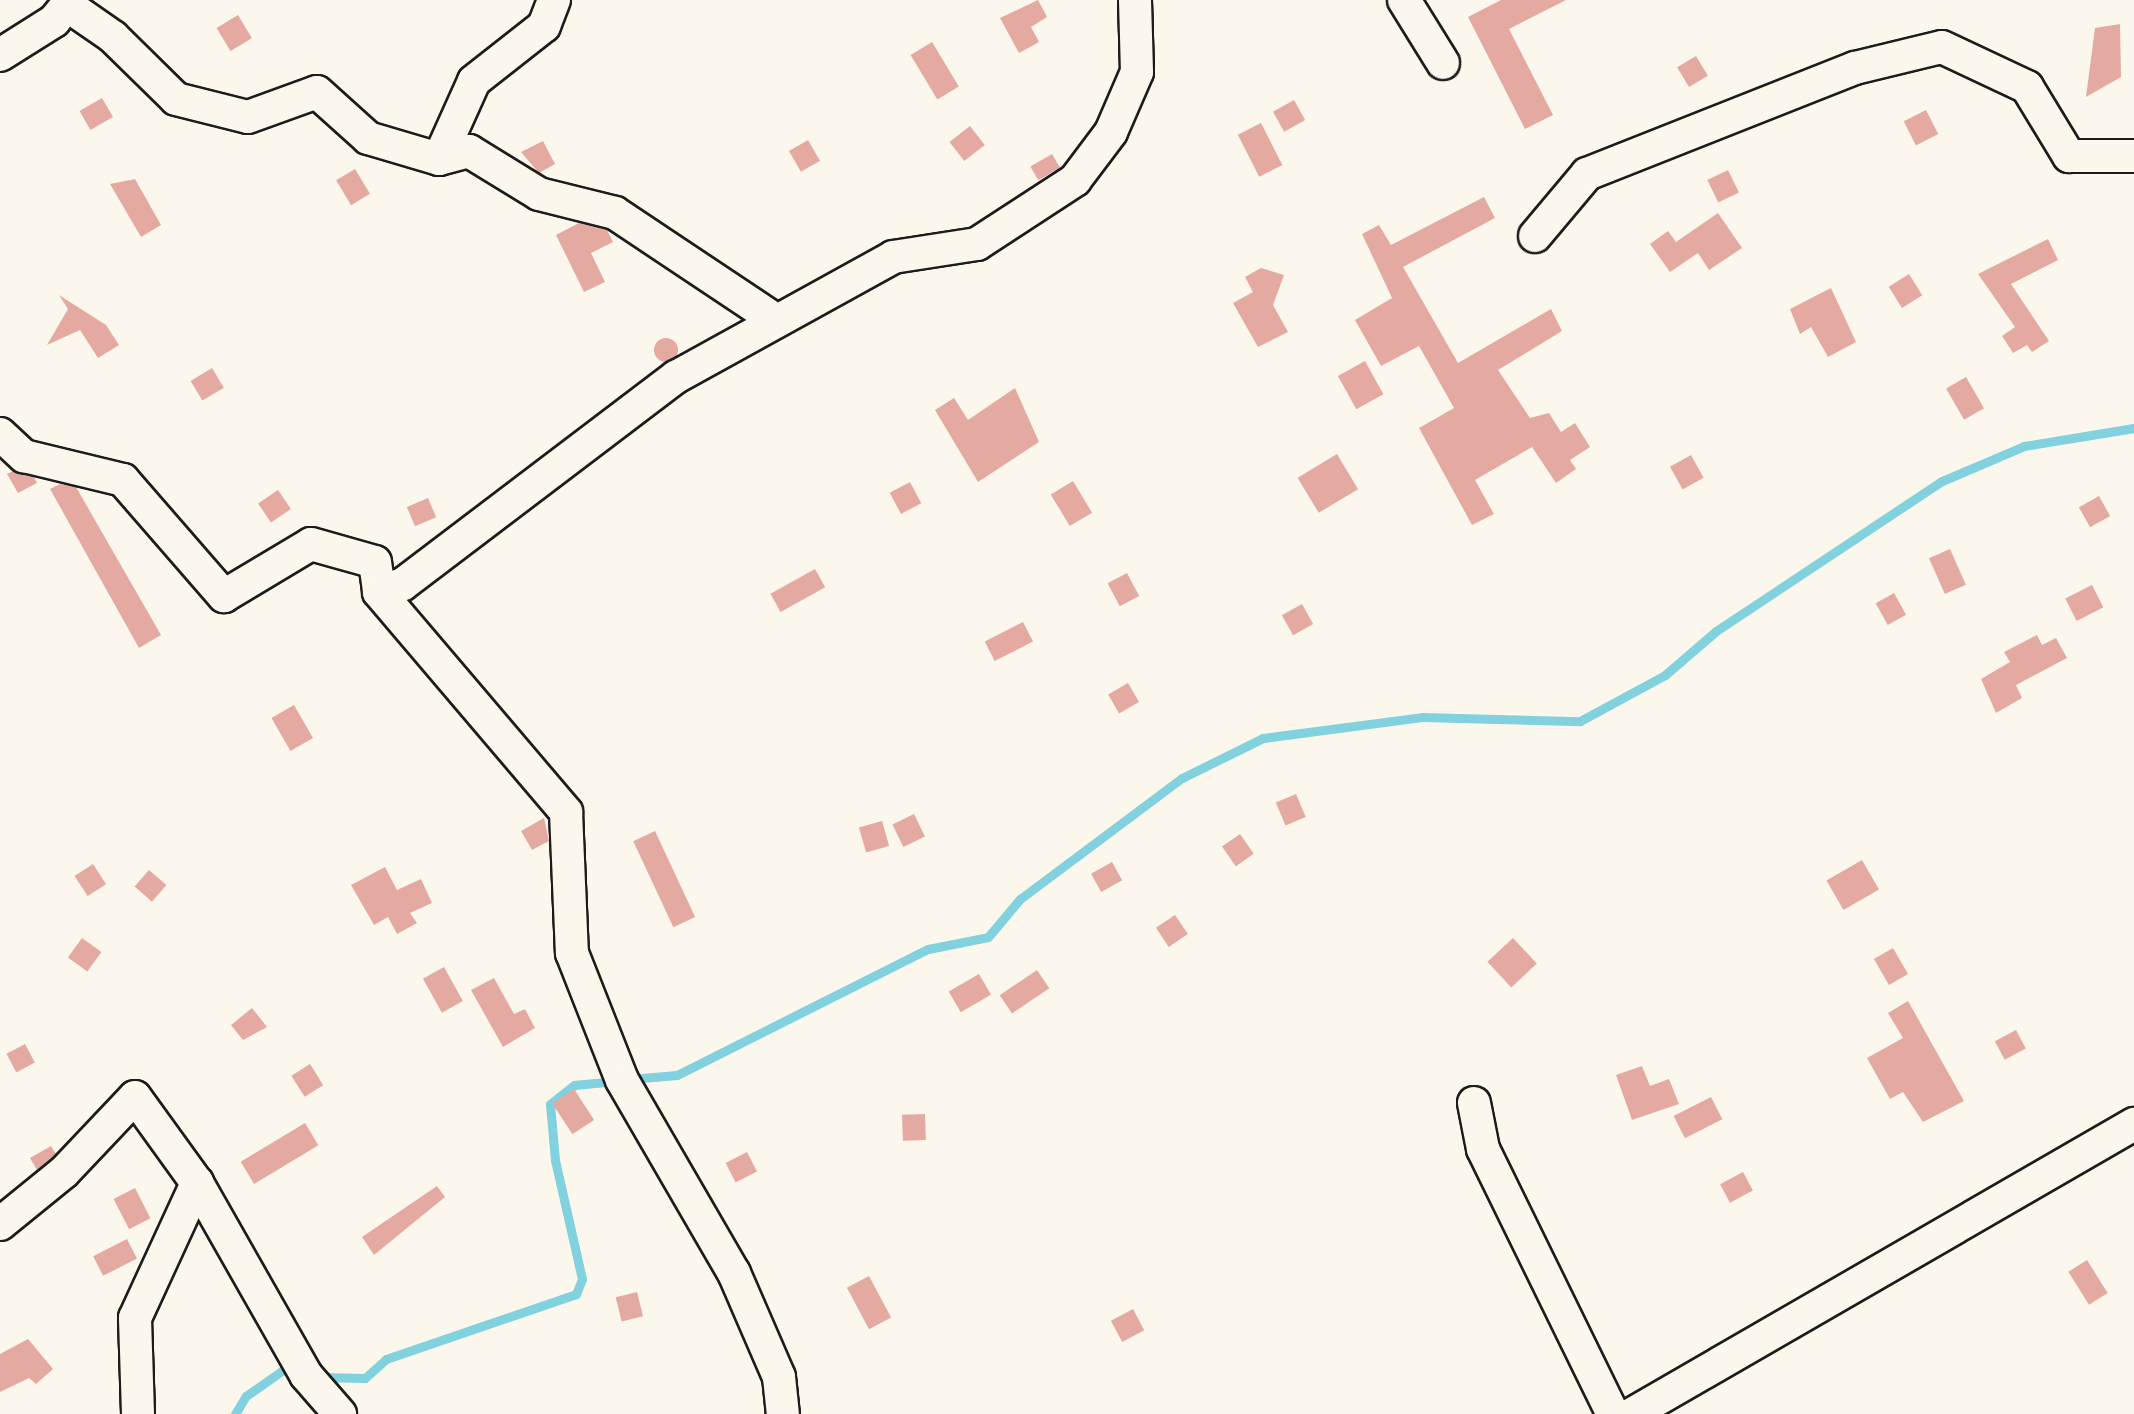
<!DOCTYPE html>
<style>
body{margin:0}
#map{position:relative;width:2134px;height:1414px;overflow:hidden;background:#fbf7ec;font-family:Pangolin,sans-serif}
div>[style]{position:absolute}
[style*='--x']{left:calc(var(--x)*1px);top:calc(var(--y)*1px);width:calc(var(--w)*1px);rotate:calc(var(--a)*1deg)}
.stream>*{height:9px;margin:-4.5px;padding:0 4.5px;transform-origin:4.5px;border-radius:4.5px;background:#81d1de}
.building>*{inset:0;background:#e4aaa1;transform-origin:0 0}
.round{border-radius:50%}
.roads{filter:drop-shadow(2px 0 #1c1c1c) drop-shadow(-2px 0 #1c1c1c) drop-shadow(0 2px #1c1c1c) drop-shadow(0 -2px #1c1c1c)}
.minor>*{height:32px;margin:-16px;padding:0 16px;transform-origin:16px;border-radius:16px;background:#fbf7ec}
span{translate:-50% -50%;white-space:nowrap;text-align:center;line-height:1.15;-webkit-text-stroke:5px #fbf7ec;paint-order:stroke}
</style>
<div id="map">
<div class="stream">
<div style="--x:630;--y:1079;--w:47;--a:-4.9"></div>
<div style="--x:677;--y:1075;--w:281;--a:-26.7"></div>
<div style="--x:928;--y:949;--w:61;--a:-11.3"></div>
<div style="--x:988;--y:937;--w:50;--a:-49.9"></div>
<div style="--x:1020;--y:899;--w:202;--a:-36.8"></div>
<div style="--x:1182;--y:778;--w:90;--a:-26.3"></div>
<div style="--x:1263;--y:738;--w:160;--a:-7.5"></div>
<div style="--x:1422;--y:717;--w:158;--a:1.5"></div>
<div style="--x:1580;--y:721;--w:97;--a:-28.4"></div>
<div style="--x:1665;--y:675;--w:67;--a:-40.8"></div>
<div style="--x:1716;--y:631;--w:271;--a:-33.6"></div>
<div style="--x:1942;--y:481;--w:89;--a:-23.1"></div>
<div style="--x:2024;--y:446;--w:111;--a:-9.3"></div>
<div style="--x:320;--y:1377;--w:45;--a:1.3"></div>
<div style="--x:365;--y:1378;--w:28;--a:-42"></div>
<div style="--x:386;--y:1359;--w:201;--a:-18.9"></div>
<div style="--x:576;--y:1294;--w:16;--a:-68"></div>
<div style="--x:582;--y:1279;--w:122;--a:-102.8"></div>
<div style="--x:555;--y:1160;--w:56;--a:-95.1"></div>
<div style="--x:550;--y:1104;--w:31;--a:-38"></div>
<div style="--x:574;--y:1085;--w:42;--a:-5.4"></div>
<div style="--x:235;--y:1414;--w:21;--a:-59"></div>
<div style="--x:246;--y:1396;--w:45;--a:-35.1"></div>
<div style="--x:283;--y:1370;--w:13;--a:13"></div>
</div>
<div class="building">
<div style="clip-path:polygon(1038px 0,1047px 17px,1031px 27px,1039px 42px,1019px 53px,1000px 18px)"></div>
<div style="clip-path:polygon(1501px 0,1566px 0,1509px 29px,1553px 115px,1525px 129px,1468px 17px)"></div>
<div style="left:238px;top:15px;width:27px;height:25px;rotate:59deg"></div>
<div style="clip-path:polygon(2120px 24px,2121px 77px,2086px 97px,2095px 28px)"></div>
<div style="left:932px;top:42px;width:52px;height:25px;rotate:59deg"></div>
<div style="left:1696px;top:56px;width:23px;height:22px;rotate:59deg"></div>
<div style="left:102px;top:98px;width:22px;height:26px;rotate:60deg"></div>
<div style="left:1294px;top:100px;width:23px;height:24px;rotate:61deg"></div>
<div style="left:1926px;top:110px;width:27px;height:25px;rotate:63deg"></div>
<div style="left:1261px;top:123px;width:47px;height:26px;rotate:63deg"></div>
<div style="left:970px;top:126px;width:24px;height:26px;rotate:52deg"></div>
<div style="left:808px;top:140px;width:24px;height:22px;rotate:60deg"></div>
<div style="clip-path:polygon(543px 141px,555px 164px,539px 173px,521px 152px)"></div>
<div style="left:1052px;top:154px;width:16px;height:25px;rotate:60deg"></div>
<div style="left:355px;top:169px;width:29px;height:22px;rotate:59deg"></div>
<div style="left:1728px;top:170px;width:25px;height:23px;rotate:64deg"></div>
<div style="clip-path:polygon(135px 179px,161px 225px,141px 237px,110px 184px)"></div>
<div style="clip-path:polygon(1484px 197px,1495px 218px,1403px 267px,1458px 363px,1551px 309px,1562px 331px,1498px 370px,1530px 418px,1549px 413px,1561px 432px,1575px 423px,1590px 447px,1570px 460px,1576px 469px,1556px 483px,1532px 447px,1475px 480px,1494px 514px,1472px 525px,1419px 428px,1454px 408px,1419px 346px,1381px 366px,1355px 320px,1392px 298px,1362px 234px,1379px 225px,1391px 245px)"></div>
<div style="clip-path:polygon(1718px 213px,1742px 248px,1709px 270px,1698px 253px,1670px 272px,1650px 244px,1668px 231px,1676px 242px)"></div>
<div style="clip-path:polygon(579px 223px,607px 230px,613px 242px,591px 253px,605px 282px,584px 292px,556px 235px)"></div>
<div style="clip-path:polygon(2048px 239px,2058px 260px,2011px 284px,2049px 341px,2032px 352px,2027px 345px,2013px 353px,2002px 336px,2015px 327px,1978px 274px)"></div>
<div style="clip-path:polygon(1261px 268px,1284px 275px,1273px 305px,1288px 332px,1258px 347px,1233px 303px,1253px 292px,1245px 277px)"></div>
<div style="left:1909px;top:274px;width:25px;height:24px;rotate:58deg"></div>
<div style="clip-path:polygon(1831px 288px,1856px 342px,1828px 357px,1811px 327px,1800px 334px,1790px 309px)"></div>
<div style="clip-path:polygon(59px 295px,106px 325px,119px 345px,98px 358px,80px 330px,47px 345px,68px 309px)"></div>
<div class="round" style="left:654px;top:338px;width:24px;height:24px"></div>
<div style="left:1365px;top:361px;width:38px;height:31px;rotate:61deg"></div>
<div style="left:212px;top:368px;width:23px;height:25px;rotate:59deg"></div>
<div style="left:1966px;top:377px;width:36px;height:23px;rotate:60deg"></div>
<div style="clip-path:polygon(1015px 388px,1039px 442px,978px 482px,935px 410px,954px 398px,968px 420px)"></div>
<div style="left:1337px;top:454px;width:41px;height:46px;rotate:59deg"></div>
<div style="left:1691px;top:455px;width:26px;height:24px;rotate:61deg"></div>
<div style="clip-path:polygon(13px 471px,34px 477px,37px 483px,18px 493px,7px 474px)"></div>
<div style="left:1073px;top:481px;width:37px;height:26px;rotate:59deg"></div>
<div style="left:910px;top:482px;width:24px;height:23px;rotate:62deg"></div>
<div style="clip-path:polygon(60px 484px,76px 487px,161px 635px,139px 648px,50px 489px)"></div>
<div style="left:278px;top:490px;width:23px;height:24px;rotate:56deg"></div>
<div style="left:2099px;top:496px;width:23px;height:23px;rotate:61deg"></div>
<div style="left:428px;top:498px;width:21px;height:23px;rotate:67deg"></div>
<div style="left:1950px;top:549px;width:39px;height:23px;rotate:66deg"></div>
<div style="left:815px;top:569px;width:21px;height:51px;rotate:61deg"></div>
<div style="left:1127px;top:573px;width:26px;height:22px;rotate:62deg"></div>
<div style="left:2092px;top:585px;width:25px;height:30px;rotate:63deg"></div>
<div style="left:1894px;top:593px;width:25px;height:21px;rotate:61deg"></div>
<div style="left:1302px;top:604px;width:23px;height:23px;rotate:61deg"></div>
<div style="left:1023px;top:622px;width:22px;height:43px;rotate:63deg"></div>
<div style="clip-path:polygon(2037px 635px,2042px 645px,2056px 638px,2067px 658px,2016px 685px,2022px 698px,1996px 713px,1981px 679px,2010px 662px,2004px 652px)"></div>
<div style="left:1128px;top:683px;width:22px;height:23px;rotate:60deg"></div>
<div style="left:294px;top:705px;width:38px;height:26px;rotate:60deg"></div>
<div style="left:1296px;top:794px;width:25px;height:22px;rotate:67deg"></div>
<div style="left:914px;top:814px;width:25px;height:24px;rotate:64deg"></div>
<div style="clip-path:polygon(544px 818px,549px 841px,532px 850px,521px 831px)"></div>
<div style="left:882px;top:821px;width:26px;height:24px;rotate:74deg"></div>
<div style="left:655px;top:831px;width:95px;height:24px;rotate:65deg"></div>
<div style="left:1240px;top:834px;width:24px;height:22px;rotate:55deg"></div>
<div style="left:1862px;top:860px;width:34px;height:41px;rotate:60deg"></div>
<div style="left:1112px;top:862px;width:21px;height:24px;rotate:61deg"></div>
<div style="left:93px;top:864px;width:24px;height:22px;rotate:57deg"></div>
<div style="clip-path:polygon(385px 867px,397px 890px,421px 879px,432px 903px,410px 913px,417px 923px,397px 934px,388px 917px,374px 925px,351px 885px)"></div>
<div style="left:149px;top:870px;width:23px;height:22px;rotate:41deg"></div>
<div style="left:1175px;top:915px;width:23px;height:23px;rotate:56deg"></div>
<div style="left:82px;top:938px;width:24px;height:24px;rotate:36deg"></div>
<div style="left:1513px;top:938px;width:35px;height:35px;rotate:47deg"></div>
<div style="left:1893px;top:948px;width:30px;height:22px;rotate:60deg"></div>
<div style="left:444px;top:967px;width:39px;height:24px;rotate:61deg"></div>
<div style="left:1037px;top:970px;width:22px;height:45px;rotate:56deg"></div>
<div style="left:979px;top:974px;width:24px;height:35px;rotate:60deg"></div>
<div style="clip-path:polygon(494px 978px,514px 1014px,525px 1009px,535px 1028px,503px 1047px,471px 990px)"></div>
<div style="clip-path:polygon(1908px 1001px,1964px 1101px,1923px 1122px,1903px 1092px,1890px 1099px,1867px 1058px,1903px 1038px,1888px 1013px)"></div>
<div style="clip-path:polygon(252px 1008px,267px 1027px,243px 1040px,231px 1025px)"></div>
<div style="left:2016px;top:1030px;width:21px;height:24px;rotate:62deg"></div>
<div style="left:25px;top:1044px;width:21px;height:21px;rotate:62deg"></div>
<div style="left:310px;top:1064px;width:25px;height:22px;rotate:58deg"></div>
<div style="clip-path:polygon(1642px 1066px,1650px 1086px,1669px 1079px,1679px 1104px,1632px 1120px,1616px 1075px)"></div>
<div style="left:574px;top:1089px;width:37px;height:26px;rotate:57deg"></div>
<div style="left:1711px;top:1097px;width:25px;height:42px;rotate:63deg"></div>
<div style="left:925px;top:1114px;width:26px;height:23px;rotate:88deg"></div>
<div style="left:305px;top:1123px;width:26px;height:75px;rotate:59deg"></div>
<div style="clip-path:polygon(51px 1146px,56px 1154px,37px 1170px,30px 1158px)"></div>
<div style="left:747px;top:1152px;width:22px;height:24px;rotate:63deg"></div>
<div style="left:1743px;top:1172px;width:21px;height:26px;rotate:62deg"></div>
<div style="clip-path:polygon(437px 1186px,445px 1197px,374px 1255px,362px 1237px)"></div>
<div style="left:135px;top:1188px;width:34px;height:24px;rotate:63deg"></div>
<div style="left:127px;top:1239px;width:22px;height:38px;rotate:63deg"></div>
<div style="left:2087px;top:1260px;width:39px;height:22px;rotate:58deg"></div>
<div style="left:869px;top:1276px;width:47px;height:25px;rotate:62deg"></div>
<div style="left:637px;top:1292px;width:25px;height:22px;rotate:76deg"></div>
<div style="left:1133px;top:1309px;width:24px;height:25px;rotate:62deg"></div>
<div style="clip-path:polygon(28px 1339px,53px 1369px,36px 1384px,29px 1378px,0 1392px,0 1354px)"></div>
</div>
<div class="roads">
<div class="minor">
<div style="--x:1404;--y:0;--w:74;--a:58.2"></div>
<div style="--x:67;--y:5;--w:56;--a:34.8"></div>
<div style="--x:113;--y:37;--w:88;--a:44.5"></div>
<div style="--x:176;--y:99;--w:74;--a:14"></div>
<div style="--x:248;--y:117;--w:73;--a:-19.9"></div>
<div style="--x:317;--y:92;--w:69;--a:42"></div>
<div style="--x:368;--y:138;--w:74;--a:16.5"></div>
<div style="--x:439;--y:159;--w:31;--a:-15"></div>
<div style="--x:469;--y:151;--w:82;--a:31.6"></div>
<div style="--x:539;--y:194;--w:78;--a:14"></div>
<div style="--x:615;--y:213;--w:191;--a:33.7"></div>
<div style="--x:0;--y:55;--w:64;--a:-32.2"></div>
<div style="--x:54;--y:21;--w:27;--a:-51"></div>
<div style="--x:439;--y:159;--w:85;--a:-65.8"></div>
<div style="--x:474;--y:81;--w:89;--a:-38.2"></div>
<div style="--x:544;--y:26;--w:28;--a:-69"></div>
<div style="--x:1535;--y:236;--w:81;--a:-50"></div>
<div style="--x:1587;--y:174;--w:288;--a:-21.6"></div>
<div style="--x:1855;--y:68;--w:89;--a:-13.6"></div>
<div style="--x:1942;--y:47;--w:94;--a:25.2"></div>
<div style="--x:2027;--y:87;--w:81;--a:58.7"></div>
<div style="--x:2069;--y:156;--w:65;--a:0"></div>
<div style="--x:0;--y:434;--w:33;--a:43"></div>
<div style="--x:24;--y:456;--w:102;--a:13.6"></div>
<div style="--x:123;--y:480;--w:154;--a:49"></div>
<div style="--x:224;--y:596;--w:101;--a:-30.9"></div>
<div style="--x:311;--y:544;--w:66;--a:15.7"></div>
<div style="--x:375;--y:562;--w:30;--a:82"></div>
<div style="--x:379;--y:592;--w:25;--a:-18"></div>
<div style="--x:403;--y:584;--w:343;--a:-37.2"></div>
<div style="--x:676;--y:377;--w:248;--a:-28.9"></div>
<div style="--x:893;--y:257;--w:85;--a:-8.8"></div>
<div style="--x:977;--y:244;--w:117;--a:-33.1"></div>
<div style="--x:1075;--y:180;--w:60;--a:-53.1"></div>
<div style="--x:1111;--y:132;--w:65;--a:-66.6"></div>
<div style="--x:1137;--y:72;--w:72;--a:-91.6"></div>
<div style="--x:379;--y:592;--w:289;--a:49.6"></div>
<div style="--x:566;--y:812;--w:141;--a:87.6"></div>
<div style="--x:572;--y:953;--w:136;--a:68.5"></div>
<div style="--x:622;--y:1080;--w:223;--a:59.9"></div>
<div style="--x:734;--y:1273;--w:113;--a:66.6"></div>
<div style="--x:779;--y:1377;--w:37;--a:84"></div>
<div style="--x:1474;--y:1103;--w:47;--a:78.9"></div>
<div style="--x:1483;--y:1149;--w:295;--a:63.9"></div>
<div style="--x:0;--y:1224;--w:82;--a:-39.1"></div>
<div style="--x:64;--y:1172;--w:103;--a:-46.6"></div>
<div style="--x:135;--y:1097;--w:106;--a:54.2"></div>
<div style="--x:197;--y:1183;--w:221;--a:60.4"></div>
<div style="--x:306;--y:1375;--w:52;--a:48.9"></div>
<div style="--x:138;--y:1414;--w:96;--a:-91.8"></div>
<div style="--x:135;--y:1318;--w:149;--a:-65.3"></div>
<div style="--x:1632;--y:1414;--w:580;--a:-30.01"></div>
</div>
</div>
</div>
